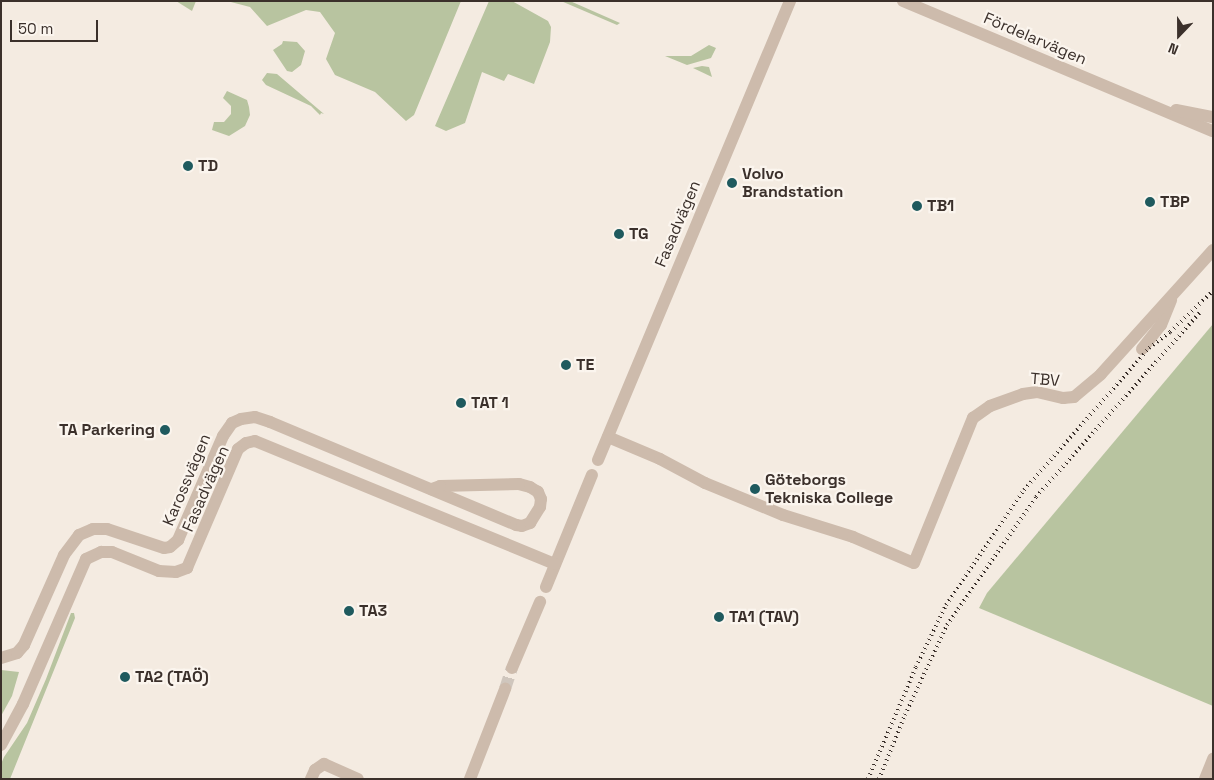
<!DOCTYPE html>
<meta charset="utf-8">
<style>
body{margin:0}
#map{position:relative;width:1214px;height:780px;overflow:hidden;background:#f4ebe1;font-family:"Space Grotesk",sans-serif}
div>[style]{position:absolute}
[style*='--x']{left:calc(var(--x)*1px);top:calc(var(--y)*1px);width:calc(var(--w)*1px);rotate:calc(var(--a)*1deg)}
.green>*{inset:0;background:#b8c4a0}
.minor-tunnel>*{height:12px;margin-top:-6px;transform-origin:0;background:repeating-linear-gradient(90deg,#cfc6bd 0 12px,transparent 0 18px)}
.minor>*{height:12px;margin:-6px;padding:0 6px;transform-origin:6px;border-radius:6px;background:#cdbbac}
.rail>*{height:4px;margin-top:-2px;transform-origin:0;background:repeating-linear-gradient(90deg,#3b302b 0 1px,transparent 0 5px)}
.dots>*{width:14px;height:14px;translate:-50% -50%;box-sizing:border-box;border:2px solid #fbf5ee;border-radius:50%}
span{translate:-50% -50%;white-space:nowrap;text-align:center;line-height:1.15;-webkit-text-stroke:4.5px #fbf5ee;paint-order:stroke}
.street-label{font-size:16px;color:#3b302b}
.poi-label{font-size:16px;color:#3b302b;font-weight:700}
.left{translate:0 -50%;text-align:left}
.right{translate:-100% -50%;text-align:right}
.frame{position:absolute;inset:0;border:2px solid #3b302b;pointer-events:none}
.north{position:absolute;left:1154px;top:10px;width:50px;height:50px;-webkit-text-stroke:4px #fbf5ee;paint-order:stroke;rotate:202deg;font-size:14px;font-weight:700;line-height:20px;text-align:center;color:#3b302b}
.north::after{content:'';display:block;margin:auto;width:18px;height:22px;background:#3b302b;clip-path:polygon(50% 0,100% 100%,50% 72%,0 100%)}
.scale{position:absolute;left:10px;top:20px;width:88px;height:22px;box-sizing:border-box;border:2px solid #3b302b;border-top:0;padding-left:6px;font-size:15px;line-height:18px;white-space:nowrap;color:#3b302b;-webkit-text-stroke:4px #fbf5ee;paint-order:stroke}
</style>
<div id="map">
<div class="green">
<div style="clip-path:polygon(176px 1px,196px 1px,192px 11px)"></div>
<div style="clip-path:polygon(227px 1px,461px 1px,414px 115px,406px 121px,375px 92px,335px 75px,326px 59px,335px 33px,320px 12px,306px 10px,267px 26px,250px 7px)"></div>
<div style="clip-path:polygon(489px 1px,512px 1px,548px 21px,551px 27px,550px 42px,534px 84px,508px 74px,504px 81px,482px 72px,465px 123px,446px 131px,435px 126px)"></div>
<div style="clip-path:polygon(561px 1px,570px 1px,620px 23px,617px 25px)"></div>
<div style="clip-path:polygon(283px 41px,297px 42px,305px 51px,301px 65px,292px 72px,287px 71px,273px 50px,282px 44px)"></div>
<div style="clip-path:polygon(709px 45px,716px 48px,711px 58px,687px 65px,665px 56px,691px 56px)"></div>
<div style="clip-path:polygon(702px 66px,709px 67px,712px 77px,693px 68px)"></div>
<div style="clip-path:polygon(267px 73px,277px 74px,324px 114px,321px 113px,320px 115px,311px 106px,266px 85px,262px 80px)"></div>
<div style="clip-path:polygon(227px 91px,247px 100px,249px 107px,250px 115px,245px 126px,229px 136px,212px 130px,214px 122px,224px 122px,231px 114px,231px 106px,223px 98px)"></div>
<div style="clip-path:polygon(1213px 324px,1213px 706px,979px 608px,987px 593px)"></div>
<div style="clip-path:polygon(71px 613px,74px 613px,75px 618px,10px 779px,1px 779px,1px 764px,4px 757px,27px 723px,46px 679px)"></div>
<div style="clip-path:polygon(1px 670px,19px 672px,12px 696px,1px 716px)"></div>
</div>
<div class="minor-tunnel">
<div style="--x:505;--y:689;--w:22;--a:-72"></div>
</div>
<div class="minor">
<div style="--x:903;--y:1;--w:336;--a:22.8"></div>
<div style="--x:1176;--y:110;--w:38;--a:11"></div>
<div style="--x:1142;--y:349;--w:31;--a:-52"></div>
<div style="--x:1161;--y:325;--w:27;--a:-68"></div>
<div style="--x:608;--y:437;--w:56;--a:22.9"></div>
<div style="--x:660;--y:459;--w:51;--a:28.1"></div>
<div style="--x:705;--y:483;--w:84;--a:22.3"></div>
<div style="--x:783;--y:515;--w:73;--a:17.4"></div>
<div style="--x:853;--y:537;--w:66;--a:23.1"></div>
<div style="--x:914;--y:563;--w:157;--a:-67.9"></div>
<div style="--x:973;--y:418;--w:21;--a:-35"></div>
<div style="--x:990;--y:406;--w:35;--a:-20"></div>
<div style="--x:1023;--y:394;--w:14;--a:-8"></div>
<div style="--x:1037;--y:392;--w:27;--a:13"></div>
<div style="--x:1063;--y:398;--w:11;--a:-5"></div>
<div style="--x:1074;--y:397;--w:35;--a:-40"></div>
<div style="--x:1101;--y:374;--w:167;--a:-47.9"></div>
<div style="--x:598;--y:460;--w:498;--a:-67.3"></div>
<div style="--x:546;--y:587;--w:121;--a:-67.7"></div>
<div style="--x:1;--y:658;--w:17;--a:-17"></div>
<div style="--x:17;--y:653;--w:11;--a:-49"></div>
<div style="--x:24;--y:645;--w:98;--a:-66"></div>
<div style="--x:64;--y:555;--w:25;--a:-53"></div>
<div style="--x:79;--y:535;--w:15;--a:-23"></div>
<div style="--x:93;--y:529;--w:14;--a:0"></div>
<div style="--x:107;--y:529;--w:60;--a:18.4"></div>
<div style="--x:164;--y:548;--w:6;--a:-9"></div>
<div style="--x:170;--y:547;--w:11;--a:-41"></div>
<div style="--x:178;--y:540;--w:113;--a:-66.6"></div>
<div style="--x:223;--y:436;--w:16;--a:-55"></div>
<div style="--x:232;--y:423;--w:10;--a:-24"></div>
<div style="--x:241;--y:419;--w:14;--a:-8"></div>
<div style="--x:255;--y:417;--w:16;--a:18"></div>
<div style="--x:270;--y:422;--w:267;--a:22.7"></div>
<div style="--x:516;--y:525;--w:6;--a:9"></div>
<div style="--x:522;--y:526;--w:9;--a:-21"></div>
<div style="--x:530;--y:523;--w:19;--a:-58"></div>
<div style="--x:540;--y:507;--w:8;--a:-83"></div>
<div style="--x:541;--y:499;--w:8;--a:-113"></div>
<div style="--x:538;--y:492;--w:9;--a:-148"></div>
<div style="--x:530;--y:487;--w:11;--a:-165"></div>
<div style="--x:519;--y:484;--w:79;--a:178.5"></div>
<div style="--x:440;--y:486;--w:9;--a:159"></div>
<div style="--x:512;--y:668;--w:72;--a:-67"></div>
<div style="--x:1;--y:745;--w:47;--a:-61.8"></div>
<div style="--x:23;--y:704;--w:158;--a:-66.5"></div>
<div style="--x:86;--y:559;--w:17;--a:-25"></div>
<div style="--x:101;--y:552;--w:11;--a:0"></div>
<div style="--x:112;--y:552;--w:51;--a:22"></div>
<div style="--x:159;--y:571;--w:17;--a:3"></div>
<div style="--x:176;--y:572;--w:12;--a:-20"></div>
<div style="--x:187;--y:568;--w:129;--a:-66.8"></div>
<div style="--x:238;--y:449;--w:10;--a:-37"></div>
<div style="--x:246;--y:443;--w:9;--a:-13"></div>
<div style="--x:255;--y:441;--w:324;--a:22.3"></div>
<div style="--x:311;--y:779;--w:10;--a:-66"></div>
<div style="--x:315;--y:770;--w:11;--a:-34"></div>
<div style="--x:324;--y:764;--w:37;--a:24"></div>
<div style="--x:470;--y:779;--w:97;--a:-68.7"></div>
<div style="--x:1205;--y:779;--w:22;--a:-68"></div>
</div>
<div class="rail">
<div style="--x:868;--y:779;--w:122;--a:-66.8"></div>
<div style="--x:916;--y:667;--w:69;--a:-64.2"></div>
<div style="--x:946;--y:605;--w:139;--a:-55.9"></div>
<div style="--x:1024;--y:490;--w:189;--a:-48.6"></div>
<div style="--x:1149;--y:348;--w:26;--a:-37"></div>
<div style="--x:1170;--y:332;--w:59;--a:-43.6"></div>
<div style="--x:879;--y:779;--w:69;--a:-67.9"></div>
<div style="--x:905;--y:715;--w:99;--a:-65"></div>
<div style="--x:947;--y:625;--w:19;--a:-55"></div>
<div style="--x:958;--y:609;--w:136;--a:-55.1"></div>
<div style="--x:1036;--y:497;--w:249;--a:-48.4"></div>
</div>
<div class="dots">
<div style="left:188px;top:166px;background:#1f5a5e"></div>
<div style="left:732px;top:183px;background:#1f5a5e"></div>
<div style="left:1150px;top:202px;background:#1f5a5e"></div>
<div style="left:917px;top:206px;background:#1f5a5e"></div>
<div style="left:619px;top:234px;background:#1f5a5e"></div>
<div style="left:566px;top:365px;background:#1f5a5e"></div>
<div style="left:461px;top:403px;background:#1f5a5e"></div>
<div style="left:165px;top:430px;background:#1f5a5e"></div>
<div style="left:755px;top:489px;background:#1f5a5e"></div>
<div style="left:349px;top:611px;background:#1f5a5e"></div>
<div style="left:719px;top:617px;background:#1f5a5e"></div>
<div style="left:125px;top:677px;background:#1f5a5e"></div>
</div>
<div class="street-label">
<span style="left:1035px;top:39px;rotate:23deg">Fördelarvägen</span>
<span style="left:678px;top:224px;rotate:-67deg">Fasadvägen</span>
<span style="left:1045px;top:380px;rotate:4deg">TBV</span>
<span style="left:187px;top:480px;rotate:-67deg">Karossvägen</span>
<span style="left:206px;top:489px;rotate:-66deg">Fasadvägen</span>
</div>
<div class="poi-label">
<span class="left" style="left:198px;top:166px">TD</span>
<span class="left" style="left:742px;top:183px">Volvo<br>Brandstation</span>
<span class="left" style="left:1160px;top:202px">TBP</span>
<span class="left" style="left:927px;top:206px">TB1</span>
<span class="left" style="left:629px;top:234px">TG</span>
<span class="left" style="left:576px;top:365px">TE</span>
<span class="left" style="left:471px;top:403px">TAT 1</span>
<span class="right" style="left:155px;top:430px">TA Parkering</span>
<span class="left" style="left:765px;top:489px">Göteborgs<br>Tekniska College</span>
<span class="left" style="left:359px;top:611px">TA3</span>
<span class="left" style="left:729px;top:617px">TA1 (TAV)</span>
<span class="left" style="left:135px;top:677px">TA2 (TAÖ)</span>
</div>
<div class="frame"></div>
<div class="north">N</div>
<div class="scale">50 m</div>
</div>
